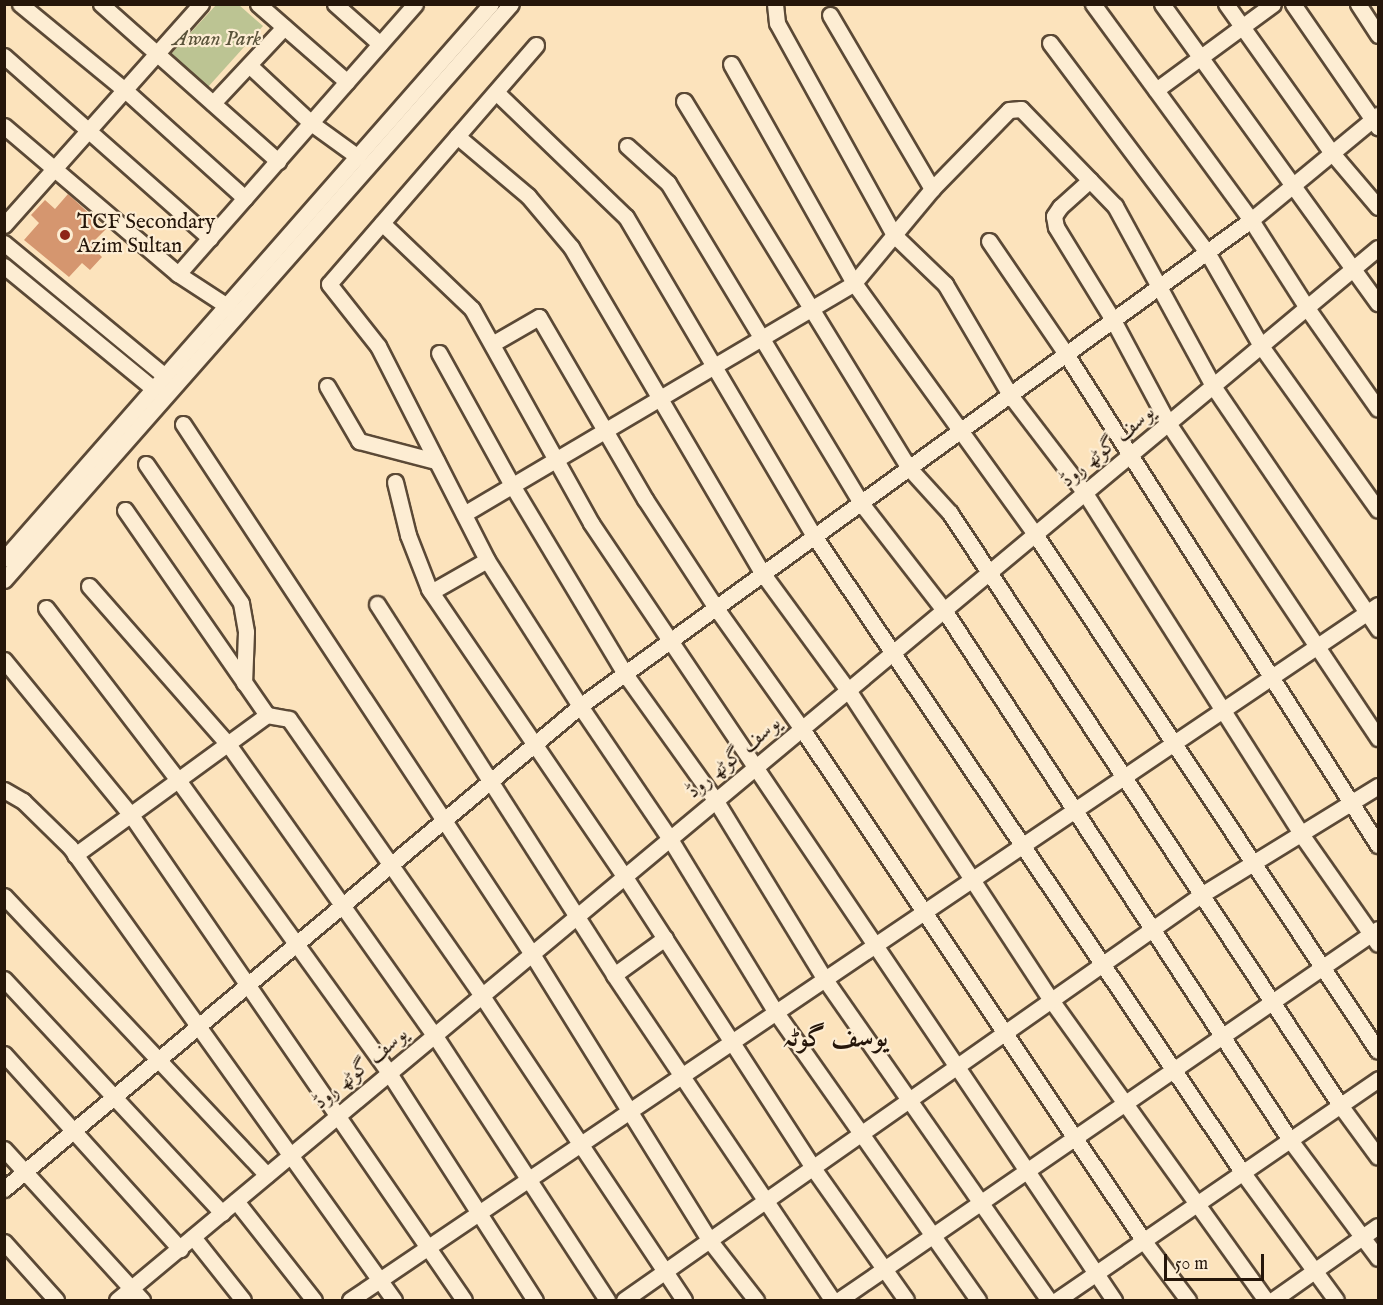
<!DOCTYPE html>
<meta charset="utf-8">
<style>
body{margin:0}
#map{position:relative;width:1383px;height:1305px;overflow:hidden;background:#fce3bc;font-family:"IM FELL English",Amiri,serif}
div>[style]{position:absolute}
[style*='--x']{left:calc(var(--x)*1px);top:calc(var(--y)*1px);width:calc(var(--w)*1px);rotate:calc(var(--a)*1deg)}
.green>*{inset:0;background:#bcc493}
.building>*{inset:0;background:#d5966f}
.roads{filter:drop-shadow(2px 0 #5b4936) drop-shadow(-2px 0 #5b4936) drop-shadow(0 2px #5b4936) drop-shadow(0 -2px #5b4936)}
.minor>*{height:15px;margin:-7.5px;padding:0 7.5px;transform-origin:7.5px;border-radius:7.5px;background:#fdedd3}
.dots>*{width:16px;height:16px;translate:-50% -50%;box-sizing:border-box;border:3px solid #fdedd3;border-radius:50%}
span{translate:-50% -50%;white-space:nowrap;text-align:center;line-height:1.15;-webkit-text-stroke:4.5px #fdedd3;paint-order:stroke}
.park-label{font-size:21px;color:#5a533a;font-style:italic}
.poi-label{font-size:21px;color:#25160a}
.left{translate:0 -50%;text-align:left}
.street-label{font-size:21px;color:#25160a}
.district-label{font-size:27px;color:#25160a;font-weight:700}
.frame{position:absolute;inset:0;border:6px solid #25160a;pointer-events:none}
.scale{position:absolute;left:1164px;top:1254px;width:100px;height:27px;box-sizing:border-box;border:3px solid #25160a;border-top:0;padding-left:8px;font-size:18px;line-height:21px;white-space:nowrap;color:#25160a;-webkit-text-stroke:4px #fdedd3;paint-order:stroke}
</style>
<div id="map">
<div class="green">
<div style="clip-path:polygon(216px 5px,239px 5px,263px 26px,208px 87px,171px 54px)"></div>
</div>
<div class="building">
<div style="clip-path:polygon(68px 194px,106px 229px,94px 241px,102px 249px,98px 253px,102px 257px,90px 270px,82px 263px,69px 277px,24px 240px,39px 223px,31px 215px,45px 200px,55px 209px)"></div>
</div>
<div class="roads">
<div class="minor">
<div style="--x:20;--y:4;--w:137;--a:39.4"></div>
<div style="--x:126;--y:91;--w:160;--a:42"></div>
<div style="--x:101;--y:4;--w:237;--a:41.6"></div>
<div style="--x:258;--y:4;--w:118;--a:41.2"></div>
<div style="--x:335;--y:4;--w:60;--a:41.6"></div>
<div style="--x:775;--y:4;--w:19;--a:84"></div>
<div style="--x:777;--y:23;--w:242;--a:61.1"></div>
<div style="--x:894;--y:235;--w:71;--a:43.9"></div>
<div style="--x:945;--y:284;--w:129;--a:59.6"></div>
<div style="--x:1010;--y:395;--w:123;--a:52.6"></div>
<div style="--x:1085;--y:493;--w:404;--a:57.6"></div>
<div style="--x:1301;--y:834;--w:134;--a:55"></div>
<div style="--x:1093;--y:4;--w:268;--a:53.8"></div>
<div style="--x:1251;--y:220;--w:104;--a:57.5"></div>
<div style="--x:1307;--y:308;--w:123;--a:54.9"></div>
<div style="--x:1162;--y:4;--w:369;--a:54.2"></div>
<div style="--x:1226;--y:4;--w:183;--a:54.6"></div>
<div style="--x:1332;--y:153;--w:71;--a:49.6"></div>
<div style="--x:1293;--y:4;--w:150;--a:55.4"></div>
<div style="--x:1358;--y:4;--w:37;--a:57"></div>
<div style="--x:830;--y:15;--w:202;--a:59.6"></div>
<div style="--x:1050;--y:43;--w:261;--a:53.1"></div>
<div style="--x:1207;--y:252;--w:108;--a:60.1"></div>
<div style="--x:1261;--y:346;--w:201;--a:54.5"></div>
<div style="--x:536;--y:45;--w:316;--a:130.9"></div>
<div style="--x:329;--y:284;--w:79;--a:51.7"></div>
<div style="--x:378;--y:346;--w:240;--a:63"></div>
<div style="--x:487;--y:560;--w:173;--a:57.5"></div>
<div style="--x:580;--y:706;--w:161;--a:55.9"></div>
<div style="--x:670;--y:839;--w:202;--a:58.6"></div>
<div style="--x:775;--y:1011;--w:353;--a:54.9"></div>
<div style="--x:4;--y:56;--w:275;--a:41.5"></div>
<div style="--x:731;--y:64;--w:251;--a:60.7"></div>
<div style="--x:854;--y:283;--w:309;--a:54.2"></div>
<div style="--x:1035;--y:534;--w:620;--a:56.44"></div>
<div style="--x:249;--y:65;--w:85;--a:43.1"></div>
<div style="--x:311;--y:123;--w:58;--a:35.9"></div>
<div style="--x:1156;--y:90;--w:145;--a:-36.3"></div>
<div style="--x:496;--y:92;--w:180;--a:43.9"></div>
<div style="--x:626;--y:217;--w:370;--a:59.5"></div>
<div style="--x:814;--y:536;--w:768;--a:56.04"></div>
<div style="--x:1243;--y:1173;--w:157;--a:53.8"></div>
<div style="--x:684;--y:101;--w:430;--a:58.5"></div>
<div style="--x:909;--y:468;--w:61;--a:47.7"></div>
<div style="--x:950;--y:513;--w:709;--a:56.62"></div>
<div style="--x:1340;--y:1105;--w:64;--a:53.8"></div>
<div style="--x:213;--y:103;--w:104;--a:-46.9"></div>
<div style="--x:4;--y:126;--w:228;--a:40.4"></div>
<div style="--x:178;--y:274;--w:59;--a:33.1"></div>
<div style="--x:457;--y:136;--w:93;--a:40.2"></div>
<div style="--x:528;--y:196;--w:67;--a:49.9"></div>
<div style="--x:571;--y:247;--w:379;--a:59.6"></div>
<div style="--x:763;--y:574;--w:144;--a:53.8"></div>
<div style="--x:848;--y:690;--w:371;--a:56.8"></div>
<div style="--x:1051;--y:1000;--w:369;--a:54.4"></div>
<div style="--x:627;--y:146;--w:55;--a:42.1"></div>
<div style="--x:668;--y:183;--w:374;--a:58.9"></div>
<div style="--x:861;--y:503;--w:135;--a:52.2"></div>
<div style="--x:944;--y:610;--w:633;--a:56.86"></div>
<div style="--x:1290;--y:1140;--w:147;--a:53.3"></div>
<div style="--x:1090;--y:180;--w:40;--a:138"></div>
<div style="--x:1060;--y:207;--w:11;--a:124"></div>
<div style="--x:1054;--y:216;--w:11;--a:80"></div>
<div style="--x:1056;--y:227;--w:109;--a:58.5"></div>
<div style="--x:1113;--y:320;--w:117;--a:61.9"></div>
<div style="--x:1168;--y:423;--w:379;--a:56.3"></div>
<div style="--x:382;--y:223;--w:124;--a:43.7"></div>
<div style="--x:472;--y:309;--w:245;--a:60.9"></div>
<div style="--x:591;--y:523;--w:937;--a:56.06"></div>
<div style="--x:4;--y:225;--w:296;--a:-48.3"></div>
<div style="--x:989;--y:241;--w:137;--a:55.7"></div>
<div style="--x:1066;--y:354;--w:582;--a:57.57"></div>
<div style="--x:4;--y:243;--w:217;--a:39.6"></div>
<div style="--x:4;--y:266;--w:202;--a:39.4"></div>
<div style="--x:178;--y:274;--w:359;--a:-48.7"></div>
<div style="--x:492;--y:344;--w:54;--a:-29.9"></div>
<div style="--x:539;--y:317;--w:211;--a:59.8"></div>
<div style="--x:645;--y:499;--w:130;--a:56.9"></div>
<div style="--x:716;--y:608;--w:148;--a:54.6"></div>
<div style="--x:802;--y:729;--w:614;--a:56.28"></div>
<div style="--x:1143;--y:1240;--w:75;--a:53.1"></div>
<div style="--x:439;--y:353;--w:151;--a:61.1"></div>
<div style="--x:512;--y:485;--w:220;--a:59.1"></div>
<div style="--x:625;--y:674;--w:156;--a:54.4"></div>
<div style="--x:716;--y:801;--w:207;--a:58.6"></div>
<div style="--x:824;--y:978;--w:393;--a:55.1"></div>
<div style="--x:327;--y:386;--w:64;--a:59.8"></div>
<div style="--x:359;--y:441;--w:80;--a:14.6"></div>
<div style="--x:183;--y:424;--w:635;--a:56.64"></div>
<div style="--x:532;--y:954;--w:338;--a:58.2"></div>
<div style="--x:710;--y:1241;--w:75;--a:52.1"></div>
<div style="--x:146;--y:464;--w:168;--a:55.6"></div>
<div style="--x:241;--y:603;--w:29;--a:80"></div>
<div style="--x:246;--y:632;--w:51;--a:92.2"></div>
<div style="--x:395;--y:482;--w:55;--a:76.2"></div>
<div style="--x:408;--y:535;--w:58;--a:68.7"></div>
<div style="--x:429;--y:589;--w:348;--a:55.8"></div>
<div style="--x:625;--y:877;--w:346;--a:57.1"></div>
<div style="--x:813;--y:1168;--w:161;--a:54.8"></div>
<div style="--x:125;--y:510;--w:249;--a:55.3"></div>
<div style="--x:464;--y:514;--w:453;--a:-30.6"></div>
<div style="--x:854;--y:283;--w:122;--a:-50.3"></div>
<div style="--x:932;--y:189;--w:110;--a:-45.7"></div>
<div style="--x:1009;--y:110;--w:12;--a:-5"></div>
<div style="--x:1021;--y:109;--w:135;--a:45.9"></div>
<div style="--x:1115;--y:206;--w:205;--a:61.4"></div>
<div style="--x:1213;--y:386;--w:294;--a:55.8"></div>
<div style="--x:4;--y:559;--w:738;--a:-48.73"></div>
<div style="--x:4;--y:580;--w:767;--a:-48.65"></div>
<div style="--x:89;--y:586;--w:210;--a:48.7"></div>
<div style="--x:228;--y:744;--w:358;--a:54.7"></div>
<div style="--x:435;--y:1036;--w:315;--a:56.9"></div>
<div style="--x:431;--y:592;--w:64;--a:-29.7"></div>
<div style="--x:377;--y:604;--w:440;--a:57.4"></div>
<div style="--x:614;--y:975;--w:391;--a:56.1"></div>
<div style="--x:46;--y:608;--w:217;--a:52.5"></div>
<div style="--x:178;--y:780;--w:361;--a:54.2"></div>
<div style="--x:389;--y:1073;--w:270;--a:57.3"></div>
<div style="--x:4;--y:660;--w:200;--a:50.7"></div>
<div style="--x:131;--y:815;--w:588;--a:55.53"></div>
<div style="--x:4;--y:790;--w:22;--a:30"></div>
<div style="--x:23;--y:801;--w:66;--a:44.4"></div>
<div style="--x:70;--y:847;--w:557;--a:54.43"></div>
<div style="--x:75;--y:855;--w:238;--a:-36.1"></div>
<div style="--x:267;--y:715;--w:22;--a:10"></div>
<div style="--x:289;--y:719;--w:338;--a:55.1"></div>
<div style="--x:482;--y:996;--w:365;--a:56.4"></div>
<div style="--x:4;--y:896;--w:383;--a:46.7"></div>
<div style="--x:614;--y:975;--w:63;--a:-36"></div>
<div style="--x:4;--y:979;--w:320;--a:47"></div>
<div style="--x:4;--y:1054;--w:263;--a:47.9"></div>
<div style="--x:4;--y:1149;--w:205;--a:47.6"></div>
<div style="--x:4;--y:1189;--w:752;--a:-39.98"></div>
<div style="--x:580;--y:706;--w:829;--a:-35.92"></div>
<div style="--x:1251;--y:220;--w:165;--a:-39.6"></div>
<div style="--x:236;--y:1201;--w:126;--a:51.8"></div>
<div style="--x:193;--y:1237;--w:80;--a:51.6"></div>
<div style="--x:4;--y:1242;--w:78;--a:48.1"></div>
<div style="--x:117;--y:1300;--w:1642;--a:-39.84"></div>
<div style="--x:350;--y:1300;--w:1241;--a:-34.06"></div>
<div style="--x:624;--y:1300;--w:705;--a:-35.07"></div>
<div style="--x:1201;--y:895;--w:208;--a:-31.6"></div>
<div style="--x:839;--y:1300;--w:654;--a:-34.54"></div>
<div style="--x:1057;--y:1300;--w:390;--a:-34.5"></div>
<div style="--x:1273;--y:1300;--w:128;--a:-35.2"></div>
</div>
</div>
<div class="dots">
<div style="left:65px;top:235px;background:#8f2418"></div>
</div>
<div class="park-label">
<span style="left:217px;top:40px">Awan Park</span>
</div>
<div class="poi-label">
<span class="left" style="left:77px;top:235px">TCF Secondary<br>Azim Sultan</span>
</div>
<div class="street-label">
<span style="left:1108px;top:447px;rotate:-40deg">یوسف گوٹھ روڈ</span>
<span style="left:734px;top:758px;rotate:-40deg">یوسف گوٹھ روڈ</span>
<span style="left:361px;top:1069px;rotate:-40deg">یوسف گوٹھ روڈ</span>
</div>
<div class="district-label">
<span style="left:835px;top:1040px">یوسف گوٹہ</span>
</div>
<div class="frame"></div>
<div class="scale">50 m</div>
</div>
